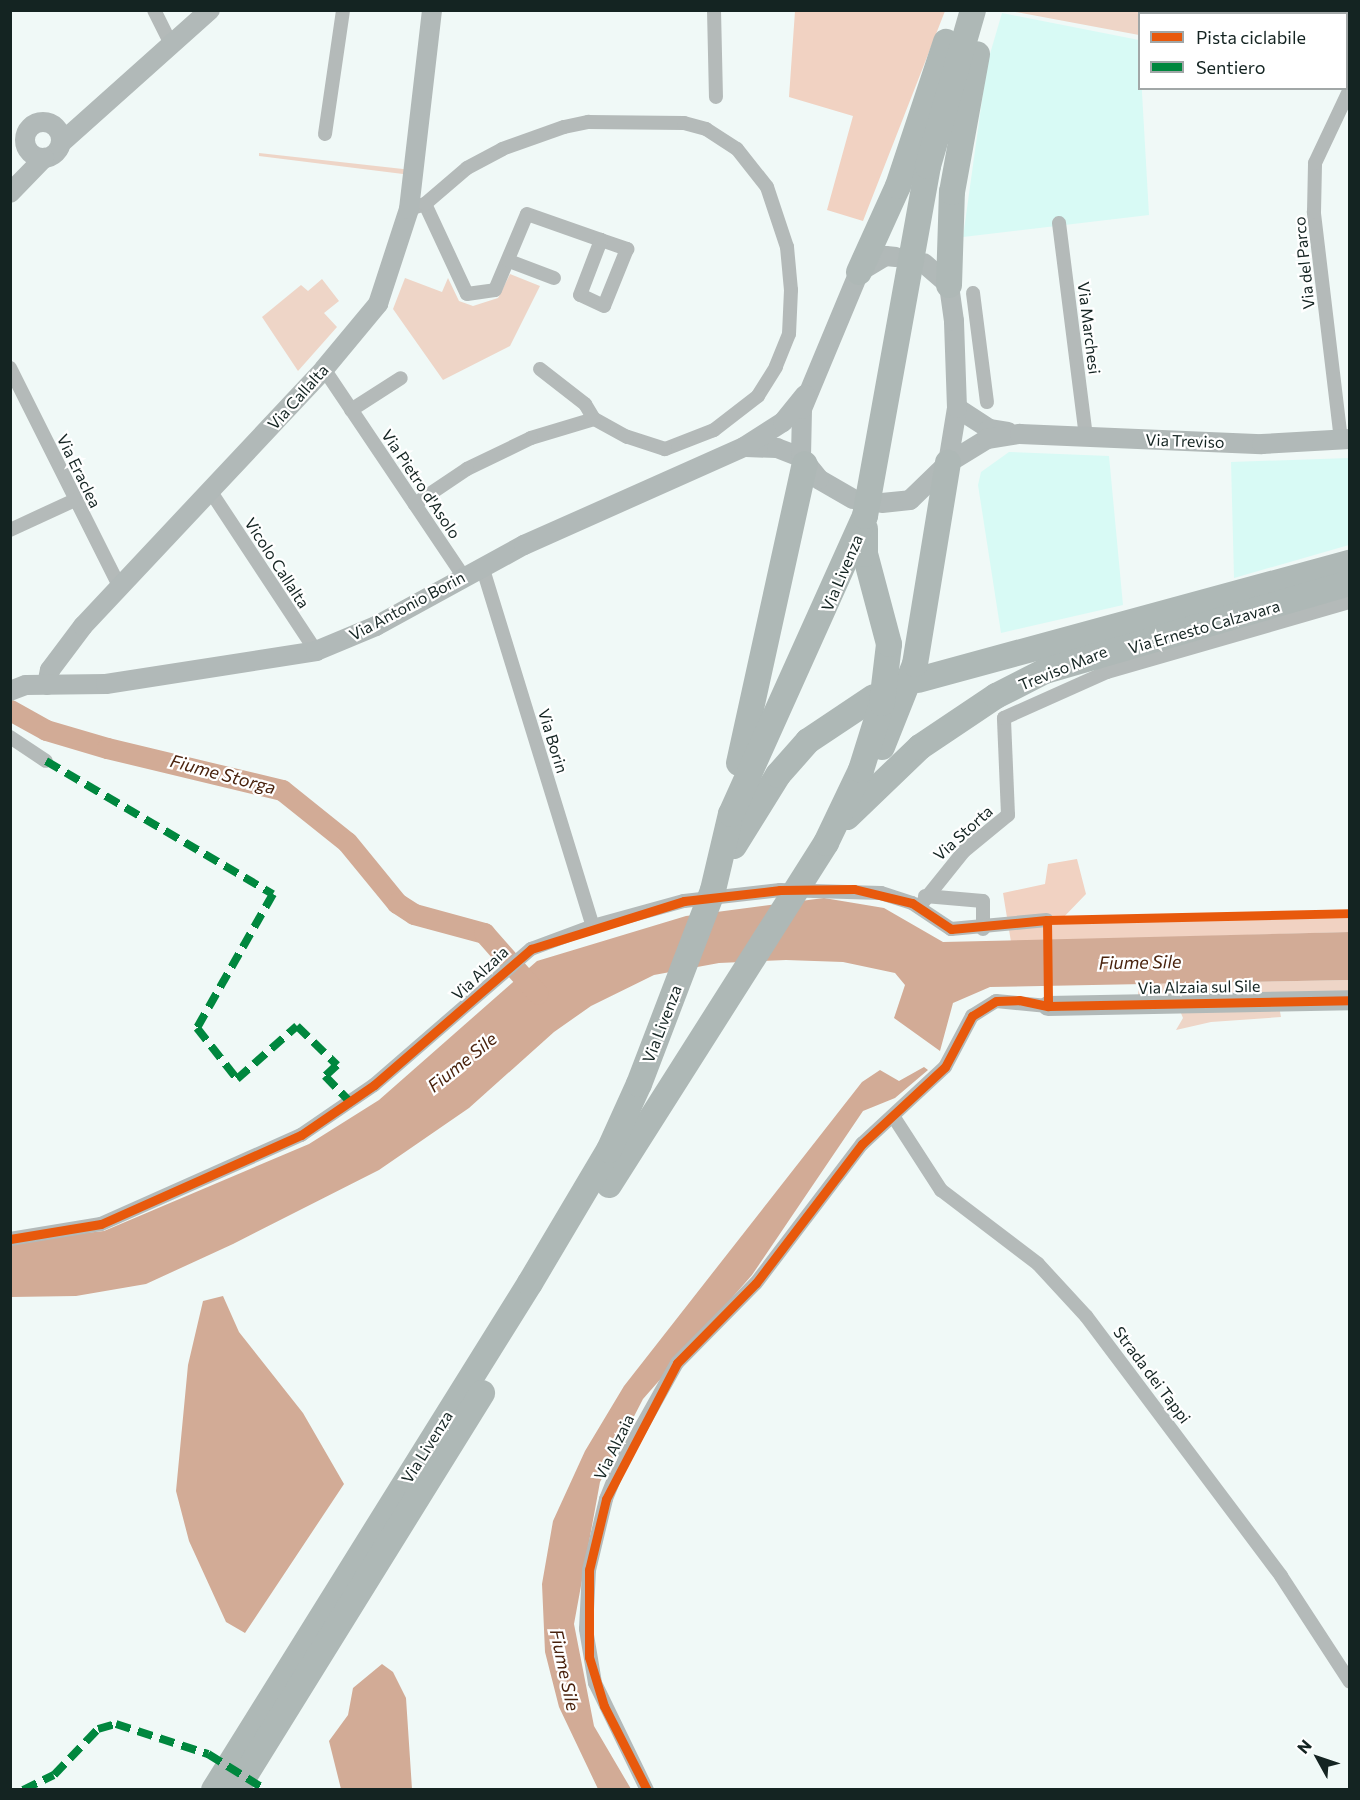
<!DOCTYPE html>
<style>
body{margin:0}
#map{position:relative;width:1360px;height:1800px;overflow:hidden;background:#f0f9f7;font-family:Commissioner,sans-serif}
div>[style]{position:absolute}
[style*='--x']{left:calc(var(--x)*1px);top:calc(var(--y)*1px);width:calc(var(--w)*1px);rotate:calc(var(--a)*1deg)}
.built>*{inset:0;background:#d8faf5}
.green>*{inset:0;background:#eed5c7}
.forest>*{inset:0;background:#f1d2c2}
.water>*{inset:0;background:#d2ab96}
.river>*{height:21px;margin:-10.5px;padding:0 10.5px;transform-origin:10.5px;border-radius:10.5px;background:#d2ab96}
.street>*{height:14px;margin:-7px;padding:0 7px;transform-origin:7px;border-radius:7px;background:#b4bab9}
.secondary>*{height:20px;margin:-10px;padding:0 10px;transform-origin:10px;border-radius:10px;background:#b1b9b8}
.secondary>.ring{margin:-10px;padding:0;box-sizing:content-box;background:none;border:20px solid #b1b9b8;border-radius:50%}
.highway>*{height:26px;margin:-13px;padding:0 13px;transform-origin:13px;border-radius:13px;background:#aeb8b6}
.quiet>*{height:8px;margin-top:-4px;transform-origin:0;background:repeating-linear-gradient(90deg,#00873e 0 15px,transparent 0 23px)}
.cycleway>*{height:9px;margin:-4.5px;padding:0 4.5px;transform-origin:4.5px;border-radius:4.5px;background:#e8590c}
span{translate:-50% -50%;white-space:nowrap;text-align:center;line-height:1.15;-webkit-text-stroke:4.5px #fff;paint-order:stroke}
.street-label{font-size:16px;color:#142422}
.water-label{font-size:18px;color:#49220d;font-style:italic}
.frame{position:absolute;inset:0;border:12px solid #142422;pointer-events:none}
.legend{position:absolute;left:1138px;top:12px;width:210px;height:78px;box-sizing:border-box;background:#fff;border:2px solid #a1a7a7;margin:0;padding:8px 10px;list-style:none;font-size:18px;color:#142422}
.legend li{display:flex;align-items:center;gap:12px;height:30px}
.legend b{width:30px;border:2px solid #a1a7a7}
.north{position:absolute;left:1288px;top:1728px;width:60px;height:60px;-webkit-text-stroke:4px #fff;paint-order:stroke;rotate:310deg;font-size:16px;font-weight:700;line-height:24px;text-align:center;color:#142422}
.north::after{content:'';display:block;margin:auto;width:21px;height:27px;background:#142422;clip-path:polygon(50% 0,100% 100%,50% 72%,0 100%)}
</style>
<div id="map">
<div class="built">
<div style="clip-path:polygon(1002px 13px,1139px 40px,1149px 215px,963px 237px,987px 64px)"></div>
<div style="clip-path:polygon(1009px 452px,1109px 456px,1123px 605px,1001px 633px,978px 485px,981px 472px)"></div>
<div style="clip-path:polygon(1349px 458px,1349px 545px,1234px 578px,1231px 462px)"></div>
</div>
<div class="green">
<div style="clip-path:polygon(1195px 10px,1349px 11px,1349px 56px,1346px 14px)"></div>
<div style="clip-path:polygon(1010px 11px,1191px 10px,1191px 11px,1143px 12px,1139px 35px)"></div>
<div style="clip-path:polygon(259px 153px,412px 170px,411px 175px,259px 156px)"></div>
<div style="clip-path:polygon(510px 274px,540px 286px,510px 346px,443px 380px,393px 309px,405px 278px,442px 292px,448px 278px,459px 301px,473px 306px,498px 298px)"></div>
<div style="clip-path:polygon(322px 279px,339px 301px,324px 313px,337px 327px,298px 371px,262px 317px,301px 285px,308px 291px)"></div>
<div style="clip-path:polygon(1349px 980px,1349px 1006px,1279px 1006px,1281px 1017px,1211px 1022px,1176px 1030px,1183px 1018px,1178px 1006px,1137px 1006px,1139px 984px)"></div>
</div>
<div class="forest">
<div style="clip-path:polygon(795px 11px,945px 11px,863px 221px,827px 210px,853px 116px,789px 97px)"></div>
<div style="clip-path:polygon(1077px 859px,1086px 894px,1060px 921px,1349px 917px,1349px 932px,1011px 942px,1003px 893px,1045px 884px,1048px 864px)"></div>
</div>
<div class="water">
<div style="clip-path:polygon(824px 898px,884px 908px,943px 942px,1349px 932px,1349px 980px,990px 987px,953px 1003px,940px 1051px,894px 1018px,905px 985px,895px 973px,843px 962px,786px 960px,719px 963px,654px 975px,591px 1006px,554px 1032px,469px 1108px,379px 1170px,233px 1244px,146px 1284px,76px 1296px,11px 1297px,10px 1241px,104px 1231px,309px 1144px,379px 1100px,537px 961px,686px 916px)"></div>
<div style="clip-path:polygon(924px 1067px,928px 1070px,895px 1098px,863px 1111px,752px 1275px,643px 1399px,600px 1482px,574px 1624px,594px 1726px,631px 1789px,598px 1789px,559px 1707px,545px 1652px,542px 1584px,553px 1521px,585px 1451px,624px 1386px,862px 1082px,880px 1070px,899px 1081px)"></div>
<div style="clip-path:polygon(223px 1296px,239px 1332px,303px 1413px,344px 1484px,245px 1633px,226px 1622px,189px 1541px,176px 1491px,188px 1365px,203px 1301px)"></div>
<div style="clip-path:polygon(382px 1664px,393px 1672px,406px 1698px,412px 1789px,341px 1789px,329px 1741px,348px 1715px,353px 1688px)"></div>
</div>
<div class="river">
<div style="--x:10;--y:710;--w:41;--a:29.1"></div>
<div style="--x:46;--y:730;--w:64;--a:16.4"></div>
<div style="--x:107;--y:748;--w:180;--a:13.5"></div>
<div style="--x:282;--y:790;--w:83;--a:38.7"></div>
<div style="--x:347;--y:842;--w:79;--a:50.7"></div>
<div style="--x:397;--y:903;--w:20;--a:33"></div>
<div style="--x:414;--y:914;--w:73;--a:15.2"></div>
<div style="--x:484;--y:933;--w:81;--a:48.5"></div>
</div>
<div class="street">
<div style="--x:154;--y:10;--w:40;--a:63.4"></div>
<div style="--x:714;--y:10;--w:87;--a:88.7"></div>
<div style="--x:325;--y:134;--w:125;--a:-81.7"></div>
<div style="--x:425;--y:204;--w:99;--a:65"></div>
<div style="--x:467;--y:294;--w:28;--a:-8"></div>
<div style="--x:495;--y:290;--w:82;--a:-67.2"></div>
<div style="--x:527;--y:214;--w:78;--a:19.4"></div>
<div style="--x:601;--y:240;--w:28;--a:19"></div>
<div style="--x:627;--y:249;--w:61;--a:112"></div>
<div style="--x:604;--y:306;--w:26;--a:-155"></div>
<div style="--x:580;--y:295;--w:59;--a:-69.1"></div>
<div style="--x:409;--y:209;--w:17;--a:-17"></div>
<div style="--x:425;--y:204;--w:55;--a:-40.6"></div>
<div style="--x:467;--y:168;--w:40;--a:-28"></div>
<div style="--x:502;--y:149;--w:66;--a:-19.5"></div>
<div style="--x:564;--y:127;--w:25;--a:-12"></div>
<div style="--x:588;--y:122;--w:96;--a:0.6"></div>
<div style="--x:684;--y:123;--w:23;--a:15"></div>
<div style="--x:706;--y:129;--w:37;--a:33"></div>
<div style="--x:737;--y:149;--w:48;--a:51.7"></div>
<div style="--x:767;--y:187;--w:63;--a:71.6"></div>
<div style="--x:787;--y:247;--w:43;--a:84.7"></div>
<div style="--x:791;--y:290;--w:44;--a:92.6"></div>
<div style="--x:789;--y:334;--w:35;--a:112"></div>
<div style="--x:776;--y:367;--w:34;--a:122"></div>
<div style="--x:758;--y:396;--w:56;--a:142.3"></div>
<div style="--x:714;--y:430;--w:53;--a:158.8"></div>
<div style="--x:665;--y:449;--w:40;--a:-162"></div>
<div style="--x:627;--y:437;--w:38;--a:-151"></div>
<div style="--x:594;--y:419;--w:66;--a:163.2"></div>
<div style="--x:531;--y:438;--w:71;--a:154.2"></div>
<div style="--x:467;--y:469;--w:63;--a:146.1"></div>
<div style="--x:1059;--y:223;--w:216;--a:82.8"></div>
<div style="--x:509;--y:261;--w:48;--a:20.7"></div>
<div style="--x:973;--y:293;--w:110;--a:82.7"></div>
<div style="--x:10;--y:368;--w:246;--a:63.4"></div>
<div style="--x:324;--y:369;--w:249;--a:56.1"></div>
<div style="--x:540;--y:369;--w:57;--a:37.9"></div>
<div style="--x:585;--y:404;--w:17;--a:59"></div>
<div style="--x:351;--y:410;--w:59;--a:-32.6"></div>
<div style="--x:1341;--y:440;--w:230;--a:-96.8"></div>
<div style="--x:1314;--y:212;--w:49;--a:-88.8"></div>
<div style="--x:1315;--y:163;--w:82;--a:-64.7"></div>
<div style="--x:211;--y:492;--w:191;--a:56.6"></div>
<div style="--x:10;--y:530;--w:72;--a:-24.8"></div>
<div style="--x:482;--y:566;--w:377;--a:72.9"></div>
<div style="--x:10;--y:737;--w:43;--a:33.7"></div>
<div style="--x:925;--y:896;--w:58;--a:4.9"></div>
<div style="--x:983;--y:901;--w:28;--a:90"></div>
<div style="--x:919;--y:907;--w:72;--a:-51.2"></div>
<div style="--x:964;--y:851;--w:57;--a:-39.3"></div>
<div style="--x:1008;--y:815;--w:97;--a:-92.4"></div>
<div style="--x:1004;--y:718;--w:113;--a:-24.1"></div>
<div style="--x:1107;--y:672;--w:253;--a:-16.1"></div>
<div style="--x:895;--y:1119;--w:85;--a:57.1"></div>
<div style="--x:941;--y:1190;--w:122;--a:37.3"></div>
<div style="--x:1038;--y:1264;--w:71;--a:47.3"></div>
<div style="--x:1086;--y:1316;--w:325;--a:53.1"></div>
<div style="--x:1281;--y:1576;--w:126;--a:56.9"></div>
<div style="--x:10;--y:1239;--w:92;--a:-9.4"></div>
<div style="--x:101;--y:1224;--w:219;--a:-24"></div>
<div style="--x:301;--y:1135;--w:88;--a:-34.4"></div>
<div style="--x:374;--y:1085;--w:208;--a:-40.9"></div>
<div style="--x:531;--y:949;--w:66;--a:-20.4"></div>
<div style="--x:593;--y:926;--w:94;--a:-15.4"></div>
<div style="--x:684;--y:901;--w:97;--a:-6.5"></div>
<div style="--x:780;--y:890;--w:101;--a:1.7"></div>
<div style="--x:881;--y:893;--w:33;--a:18"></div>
<div style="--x:912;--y:903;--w:47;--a:33.7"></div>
<div style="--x:951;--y:929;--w:96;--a:-5.4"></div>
<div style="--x:647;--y:1790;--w:119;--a:-115.9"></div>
<div style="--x:595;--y:1683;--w:55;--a:-99.5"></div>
<div style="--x:586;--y:1629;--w:59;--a:-87.1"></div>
<div style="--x:589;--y:1570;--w:73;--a:-76.5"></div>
<div style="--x:606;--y:1499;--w:37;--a:-68"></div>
<div style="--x:620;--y:1465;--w:117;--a:-60.8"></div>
<div style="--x:677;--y:1363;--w:112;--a:-45.4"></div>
<div style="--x:756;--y:1283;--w:175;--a:-52.7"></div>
<div style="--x:862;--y:1144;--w:113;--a:-42.9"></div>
<div style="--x:945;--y:1067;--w:58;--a:-62.1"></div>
<div style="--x:972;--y:1016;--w:28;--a:-32"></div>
<div style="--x:996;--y:1001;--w:52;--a:5.5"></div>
</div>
<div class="secondary">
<div class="ring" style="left:25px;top:122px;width:16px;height:16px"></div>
<div style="--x:61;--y:143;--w:200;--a:-41.8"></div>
<div style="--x:10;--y:193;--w:49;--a:-45.8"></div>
<div style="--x:957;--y:408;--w:38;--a:33"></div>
<div style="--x:989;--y:429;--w:19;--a:9"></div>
<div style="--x:746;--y:447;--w:31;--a:2"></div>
<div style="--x:777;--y:448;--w:26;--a:21"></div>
<div style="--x:948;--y:463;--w:46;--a:-31.6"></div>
<div style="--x:987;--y:439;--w:33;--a:-9"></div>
<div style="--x:1020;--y:434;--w:242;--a:2.4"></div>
<div style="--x:1262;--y:444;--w:88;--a:-3.3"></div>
<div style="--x:853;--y:499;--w:39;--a:-150"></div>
<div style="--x:819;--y:479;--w:28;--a:-129"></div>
<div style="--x:801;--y:457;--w:48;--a:-88.8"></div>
<div style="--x:802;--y:409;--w:148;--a:-67.4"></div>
<div style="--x:859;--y:272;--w:31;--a:-31"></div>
<div style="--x:886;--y:256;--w:10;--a:6"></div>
<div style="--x:882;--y:503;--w:28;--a:-6"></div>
<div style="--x:910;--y:500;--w:53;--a:-44.2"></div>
<div style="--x:948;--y:463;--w:56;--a:-80.7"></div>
<div style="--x:957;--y:408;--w:87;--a:-92"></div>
<div style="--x:954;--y:321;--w:36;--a:-98"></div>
<div style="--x:949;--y:285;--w:33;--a:-139"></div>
<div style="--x:47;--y:685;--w:15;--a:-79"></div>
<div style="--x:50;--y:670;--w:55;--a:-53.1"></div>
<div style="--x:83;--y:626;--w:352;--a:-46.8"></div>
<div style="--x:324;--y:369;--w:85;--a:-50.3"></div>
<div style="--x:378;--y:304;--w:100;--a:-71.9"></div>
<div style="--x:409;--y:209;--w:200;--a:-83.4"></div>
<div style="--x:10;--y:691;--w:17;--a:-21"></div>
<div style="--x:26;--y:685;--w:80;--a:-0.7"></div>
<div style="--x:106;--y:684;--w:213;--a:-8.9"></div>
<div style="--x:316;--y:651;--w:65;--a:-22.6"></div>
<div style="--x:376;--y:626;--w:169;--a:-28.7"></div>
<div style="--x:524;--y:545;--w:241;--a:-24"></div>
<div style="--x:744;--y:447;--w:46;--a:-32.7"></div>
<div style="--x:783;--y:422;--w:35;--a:-51"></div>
<div style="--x:1048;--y:1006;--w:302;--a:-1.1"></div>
</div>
<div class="highway">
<div style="--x:859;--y:272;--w:94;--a:-65.6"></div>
<div style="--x:898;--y:186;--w:152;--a:-71.6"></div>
<div style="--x:949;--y:285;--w:93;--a:-88.2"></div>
<div style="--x:952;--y:192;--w:140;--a:-79.7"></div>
<div style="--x:918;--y:680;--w:448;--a:-15.2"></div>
<div style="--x:882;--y:747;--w:89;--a:-68.3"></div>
<div style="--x:915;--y:664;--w:204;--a:-80.7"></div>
<div style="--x:739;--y:763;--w:306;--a:-77.6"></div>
<div style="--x:847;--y:817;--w:101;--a:-43.8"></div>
<div style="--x:920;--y:747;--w:92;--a:-33.9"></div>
<div style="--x:996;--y:696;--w:55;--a:-27"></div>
<div style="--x:1045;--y:671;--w:317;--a:-16.1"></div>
<div style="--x:734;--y:846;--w:84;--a:-58.2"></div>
<div style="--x:778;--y:775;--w:45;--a:-48.6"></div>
<div style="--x:808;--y:741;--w:79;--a:-33.7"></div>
<div style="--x:609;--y:1185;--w:405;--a:-57.6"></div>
<div style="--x:826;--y:843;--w:81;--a:-64.4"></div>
<div style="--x:861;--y:770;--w:70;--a:-72.6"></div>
<div style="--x:882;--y:703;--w:59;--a:-83.2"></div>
<div style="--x:889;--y:644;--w:93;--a:-104.9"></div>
<div style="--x:865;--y:554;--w:25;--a:-90"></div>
<div style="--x:214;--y:1790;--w:597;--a:-58.07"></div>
<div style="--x:530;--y:1283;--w:155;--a:-59.3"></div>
<div style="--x:609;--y:1150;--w:72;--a:-65.6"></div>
<div style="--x:639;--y:1084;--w:208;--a:-69.1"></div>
<div style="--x:713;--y:890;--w:78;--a:-76.7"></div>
<div style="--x:731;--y:814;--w:327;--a:-65.8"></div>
<div style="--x:865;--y:516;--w:356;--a:-79.8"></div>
<div style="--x:928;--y:166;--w:162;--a:-73.9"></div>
<div style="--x:236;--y:1790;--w:467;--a:-58.2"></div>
</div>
<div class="quiet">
<div style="--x:46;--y:761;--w:263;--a:30.4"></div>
<div style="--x:273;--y:894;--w:154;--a:119.6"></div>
<div style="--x:197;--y:1028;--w:65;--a:51.9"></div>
<div style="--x:237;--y:1079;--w:80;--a:-41.5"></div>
<div style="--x:297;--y:1026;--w:56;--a:44.3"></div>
<div style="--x:337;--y:1065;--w:16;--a:137"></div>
<div style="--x:325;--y:1076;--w:36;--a:46"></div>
<div style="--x:23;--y:1790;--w:34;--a:-26"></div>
<div style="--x:54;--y:1775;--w:64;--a:-46.3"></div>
<div style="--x:98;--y:1729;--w:19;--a:-16"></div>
<div style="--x:116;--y:1724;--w:97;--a:18.1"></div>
<div style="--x:208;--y:1754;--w:68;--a:31.8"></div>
</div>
<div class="cycleway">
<div style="--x:1047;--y:920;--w:86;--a:89.3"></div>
<div style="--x:10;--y:1239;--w:92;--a:-9.4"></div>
<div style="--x:101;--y:1224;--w:219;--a:-24"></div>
<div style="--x:301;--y:1135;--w:88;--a:-34.4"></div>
<div style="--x:374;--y:1085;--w:208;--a:-40.9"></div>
<div style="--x:531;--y:949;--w:160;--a:-17.4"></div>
<div style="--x:684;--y:901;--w:97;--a:-6.5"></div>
<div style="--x:780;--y:890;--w:74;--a:-0.8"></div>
<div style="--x:854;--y:889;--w:60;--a:13.6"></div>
<div style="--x:912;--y:903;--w:47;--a:33.7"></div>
<div style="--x:951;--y:929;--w:96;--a:-5.4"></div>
<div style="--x:1047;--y:920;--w:303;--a:-1.3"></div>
<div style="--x:647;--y:1790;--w:94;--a:-117.1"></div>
<div style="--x:604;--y:1706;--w:51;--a:-107"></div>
<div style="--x:589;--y:1657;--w:87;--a:-90"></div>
<div style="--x:589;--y:1570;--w:73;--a:-76.5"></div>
<div style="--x:606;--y:1499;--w:153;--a:-62.4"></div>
<div style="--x:677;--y:1363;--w:112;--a:-45.4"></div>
<div style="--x:756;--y:1283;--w:175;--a:-52.7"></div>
<div style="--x:862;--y:1144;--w:113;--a:-42.9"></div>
<div style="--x:945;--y:1067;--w:58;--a:-62.1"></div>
<div style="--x:972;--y:1016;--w:28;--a:-32"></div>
<div style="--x:996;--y:1001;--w:23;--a:-2"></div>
<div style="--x:1019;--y:1000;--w:30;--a:12"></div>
<div style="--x:1048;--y:1006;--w:302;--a:-1.1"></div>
</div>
<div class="street-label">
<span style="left:1304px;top:263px;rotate:-96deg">Via del Parco</span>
<span style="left:1089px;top:328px;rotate:83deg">Via Marchesi</span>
<span style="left:298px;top:397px;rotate:-48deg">Via Callalta</span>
<span style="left:1185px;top:441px;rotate:2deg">Via Treviso</span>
<span style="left:79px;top:471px;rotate:64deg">Via Eraclea</span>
<span style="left:421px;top:484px;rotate:56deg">Via Pietro d'Asolo</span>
<span style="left:277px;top:563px;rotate:57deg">Vicolo Callalta</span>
<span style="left:842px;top:573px;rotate:-67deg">Via Livenza</span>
<span style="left:407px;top:606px;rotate:-28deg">Via Antonio Borin</span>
<span style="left:1204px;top:627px;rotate:-16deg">Via Ernesto Calzavara</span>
<span style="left:1063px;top:668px;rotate:-22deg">Treviso Mare</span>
<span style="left:553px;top:741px;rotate:73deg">Via Borin</span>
<span style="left:963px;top:833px;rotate:-42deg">Via Storta</span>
<span style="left:480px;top:973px;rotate:-43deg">Via Alzaia</span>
<span style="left:1199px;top:987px;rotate:-1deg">Via Alzaia sul Sile</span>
<span style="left:662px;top:1024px;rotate:-69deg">Via Livenza</span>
<span style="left:1152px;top:1375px;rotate:53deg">Strada dei Tappi</span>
<span style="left:427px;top:1447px;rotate:-58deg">Via Livenza</span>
<span style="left:614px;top:1447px;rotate:-64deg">Via Alzaia</span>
</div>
<div class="water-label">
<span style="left:223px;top:774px;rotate:15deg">Fiume Storga</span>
<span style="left:1140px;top:962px;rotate:-1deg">Fiume Sile</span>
<span style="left:462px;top:1062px;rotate:-39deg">Fiume Sile</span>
<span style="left:565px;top:1670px;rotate:78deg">Fiume Sile</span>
</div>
<div class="frame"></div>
<ul class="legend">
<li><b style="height:8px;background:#e8590c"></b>Pista ciclabile</li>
<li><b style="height:8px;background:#00873e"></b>Sentiero</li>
</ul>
<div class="north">N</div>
</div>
